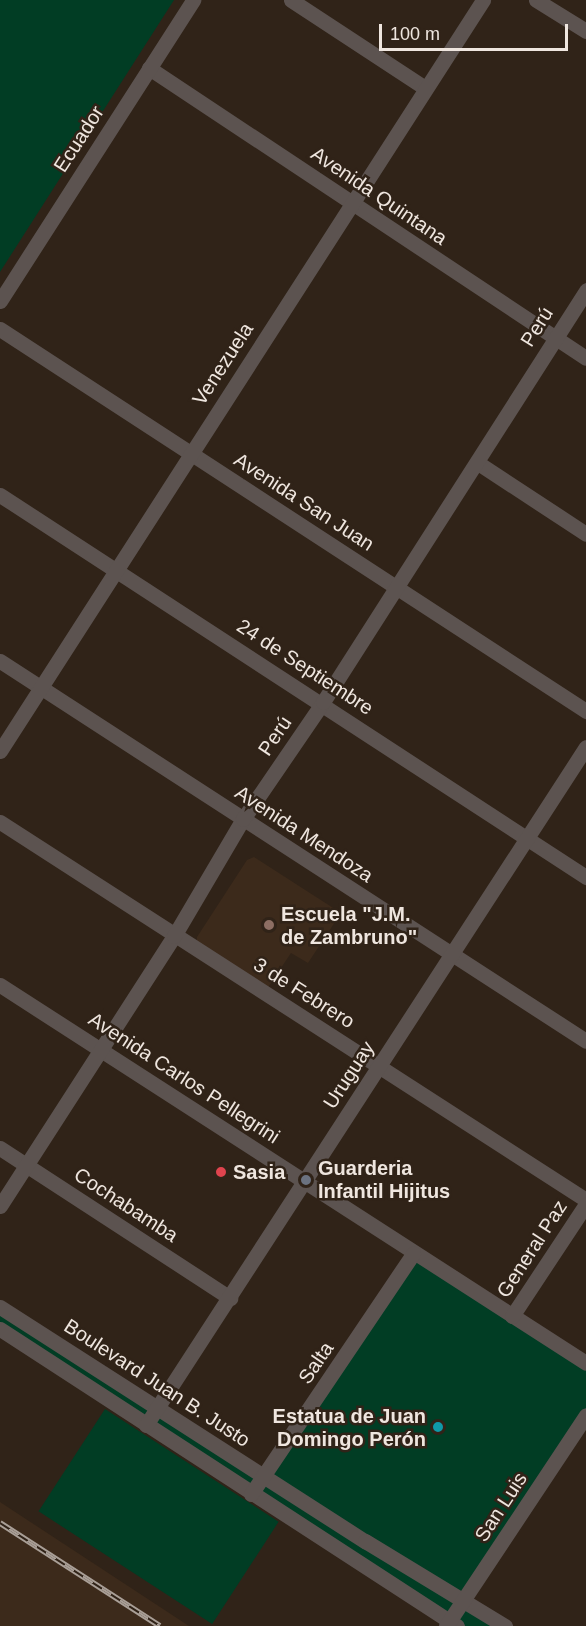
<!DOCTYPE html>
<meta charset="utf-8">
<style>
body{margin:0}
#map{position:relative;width:586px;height:1626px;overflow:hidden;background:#302318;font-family:Arial,sans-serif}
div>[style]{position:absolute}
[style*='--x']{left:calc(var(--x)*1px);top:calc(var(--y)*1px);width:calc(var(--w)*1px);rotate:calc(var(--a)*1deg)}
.built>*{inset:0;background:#3c2a1b}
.green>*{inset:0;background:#013d24;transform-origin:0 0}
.minor>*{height:15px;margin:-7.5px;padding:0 7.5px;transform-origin:7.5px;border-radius:7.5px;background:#5c5350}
.rail>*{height:6px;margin-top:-3px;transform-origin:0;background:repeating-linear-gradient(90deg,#302318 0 11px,#a99f97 0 22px);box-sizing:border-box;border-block:2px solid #a99f97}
.dots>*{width:16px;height:16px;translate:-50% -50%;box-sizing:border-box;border:3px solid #302318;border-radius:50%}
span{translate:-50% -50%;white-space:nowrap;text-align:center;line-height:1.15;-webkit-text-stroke:5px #302318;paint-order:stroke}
.street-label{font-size:20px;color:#efe6df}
.poi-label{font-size:20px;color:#efe6df;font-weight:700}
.left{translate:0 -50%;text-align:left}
.right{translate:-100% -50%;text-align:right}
.scale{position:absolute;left:379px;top:24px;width:189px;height:27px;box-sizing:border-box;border:3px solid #efe6df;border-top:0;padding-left:8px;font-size:18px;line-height:21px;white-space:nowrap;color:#efe6df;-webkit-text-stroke:4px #302318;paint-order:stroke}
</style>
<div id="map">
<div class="built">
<div style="clip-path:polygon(254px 857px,341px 913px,308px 963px,291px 953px,267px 989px,197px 944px,197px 937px,247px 860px)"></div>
<div style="clip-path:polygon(0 1502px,189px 1626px,0 1626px)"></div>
</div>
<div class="green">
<div style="clip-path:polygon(0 0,174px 0,0 272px)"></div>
<div style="clip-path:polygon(413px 1254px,586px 1363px,586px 1415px,465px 1601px,505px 1626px,457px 1626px,0 1329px,0 1307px,264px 1476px)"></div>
<div style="left:105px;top:1409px;width:207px;height:122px;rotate:33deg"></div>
</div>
<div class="minor">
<div style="--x:291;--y:0;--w:160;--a:33.3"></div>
<div style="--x:536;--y:0;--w:59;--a:31.8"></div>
<div style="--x:149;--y:68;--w:524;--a:33.57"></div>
<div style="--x:0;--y:301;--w:358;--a:-57.3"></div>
<div style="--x:0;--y:329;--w:700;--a:33.1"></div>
<div style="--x:478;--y:463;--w:129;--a:33.3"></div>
<div style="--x:0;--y:495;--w:700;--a:33.1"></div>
<div style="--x:0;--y:661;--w:698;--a:32.96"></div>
<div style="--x:0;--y:751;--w:893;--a:-57.25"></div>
<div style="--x:0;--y:822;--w:697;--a:32.82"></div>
<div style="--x:0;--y:985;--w:697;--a:32.82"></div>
<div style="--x:0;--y:1148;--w:275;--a:33.1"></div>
<div style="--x:0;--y:1206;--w:321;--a:-57.2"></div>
<div style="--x:174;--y:936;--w:136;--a:-59.5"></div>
<div style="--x:243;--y:819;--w:142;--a:-55.6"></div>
<div style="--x:323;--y:702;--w:489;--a:-57.4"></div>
<div style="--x:0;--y:1307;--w:434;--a:32.7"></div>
<div style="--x:365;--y:1541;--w:164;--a:31.3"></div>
<div style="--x:512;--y:1316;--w:134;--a:-56.5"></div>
<div style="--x:0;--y:1329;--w:545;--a:33.02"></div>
<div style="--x:146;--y:1425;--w:808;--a:-57.02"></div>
<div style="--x:251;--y:1494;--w:290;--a:-56"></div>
<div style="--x:446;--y:1626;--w:253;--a:-56.4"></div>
</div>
<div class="rail">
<div style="--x:0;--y:1523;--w:190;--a:32.8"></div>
</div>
<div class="dots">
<div style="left:269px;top:925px;background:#8d6e63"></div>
<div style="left:221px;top:1172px;background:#e0444e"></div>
<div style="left:306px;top:1180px;background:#6b7280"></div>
<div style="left:438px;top:1427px;background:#0f9aa8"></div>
</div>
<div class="street-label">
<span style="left:79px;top:139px;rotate:-57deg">Ecuador</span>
<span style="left:379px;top:196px;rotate:34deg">Avenida Quintana</span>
<span style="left:537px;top:327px;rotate:-58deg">Perú</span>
<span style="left:223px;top:364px;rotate:-57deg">Venezuela</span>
<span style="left:304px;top:502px;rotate:33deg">Avenida San Juan</span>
<span style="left:305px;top:667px;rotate:33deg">24 de Septiembre</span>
<span style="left:275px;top:736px;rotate:-56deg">Perú</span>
<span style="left:304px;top:834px;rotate:33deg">Avenida Mendoza</span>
<span style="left:304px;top:993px;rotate:32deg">3 de Febrero</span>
<span style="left:349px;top:1075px;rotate:-57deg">Uruguay</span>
<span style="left:184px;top:1078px;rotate:33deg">Avenida Carlos Pellegrini</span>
<span style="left:126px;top:1205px;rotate:33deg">Cochabamba</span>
<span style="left:532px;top:1249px;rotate:-57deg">General Paz</span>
<span style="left:316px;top:1363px;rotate:-56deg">Salta</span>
<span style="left:157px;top:1383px;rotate:33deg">Boulevard Juan B. Justo</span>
<span style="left:501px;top:1507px;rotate:-57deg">San Luis</span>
</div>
<div class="poi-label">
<span class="left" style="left:281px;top:926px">Escuela "J.M.<br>de Zambruno"</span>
<span class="left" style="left:318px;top:1180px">Guarderia<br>Infantil Hijitus</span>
<span class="left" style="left:233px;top:1172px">Sasia</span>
<span class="right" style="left:426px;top:1428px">Estatua de Juan<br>Domingo Perón</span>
</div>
<div class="scale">100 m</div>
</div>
